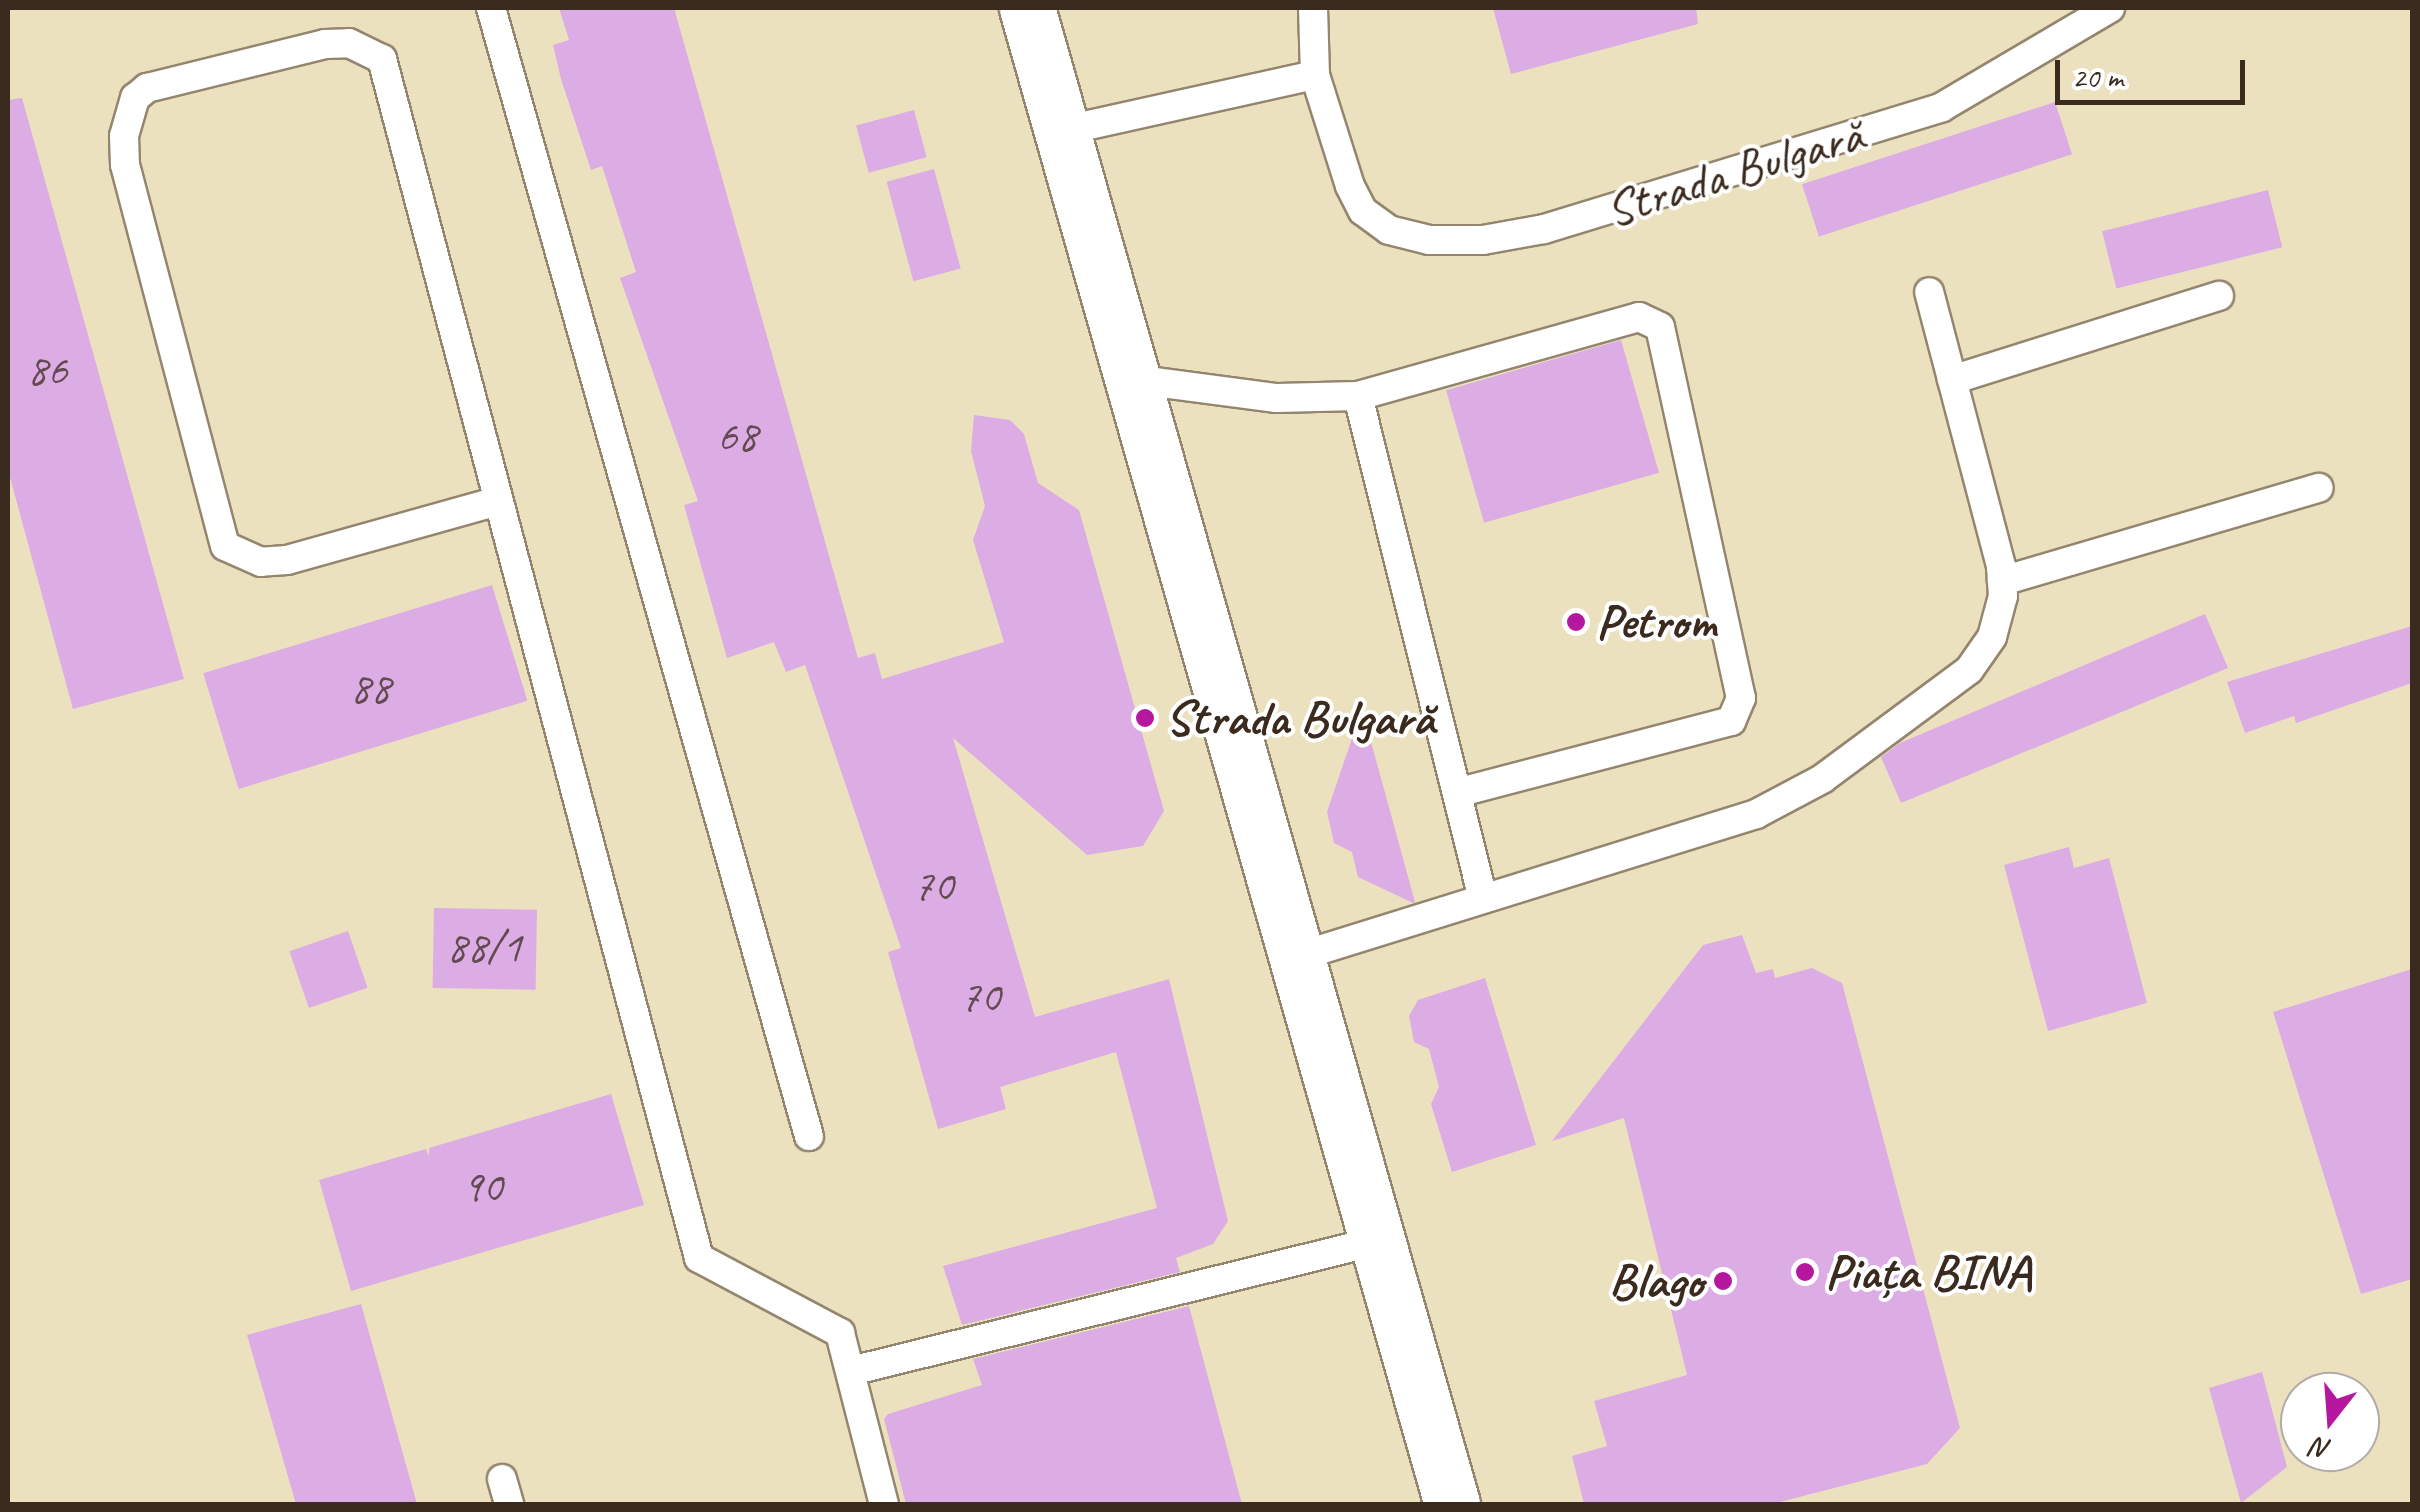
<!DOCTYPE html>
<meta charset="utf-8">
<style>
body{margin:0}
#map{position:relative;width:2420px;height:1512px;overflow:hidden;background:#ece1bf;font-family:Caveat,sans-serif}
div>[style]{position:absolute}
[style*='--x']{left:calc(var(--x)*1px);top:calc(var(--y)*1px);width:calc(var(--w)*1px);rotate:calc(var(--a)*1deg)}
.building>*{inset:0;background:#dcace5;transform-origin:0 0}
.roads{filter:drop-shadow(2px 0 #94866e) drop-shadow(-2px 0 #94866e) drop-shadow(0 2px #94866e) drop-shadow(0 -2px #94866e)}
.service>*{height:28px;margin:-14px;padding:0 14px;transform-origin:14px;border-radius:14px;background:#fff}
.tertiary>*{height:55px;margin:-27.5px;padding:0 27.5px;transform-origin:27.5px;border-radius:27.5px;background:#fff}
.dots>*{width:28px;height:28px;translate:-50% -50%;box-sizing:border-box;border:5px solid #fff;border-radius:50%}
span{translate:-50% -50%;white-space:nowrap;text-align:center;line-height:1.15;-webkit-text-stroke:8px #fff;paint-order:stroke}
.number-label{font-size:45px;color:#634a50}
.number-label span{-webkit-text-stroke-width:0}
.street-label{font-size:50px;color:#3b2a1e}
.poi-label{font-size:50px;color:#3b2a1e;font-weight:700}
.left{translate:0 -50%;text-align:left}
.right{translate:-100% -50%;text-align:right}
.frame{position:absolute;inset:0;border:10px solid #3b2a1e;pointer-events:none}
.north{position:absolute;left:2280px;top:1372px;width:100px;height:100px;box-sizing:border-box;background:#fff;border:2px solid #b1aaa5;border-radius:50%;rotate:197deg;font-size:28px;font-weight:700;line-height:40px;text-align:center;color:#3b2a1e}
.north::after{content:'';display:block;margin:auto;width:35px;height:45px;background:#b5179e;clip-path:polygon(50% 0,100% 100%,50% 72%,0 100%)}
.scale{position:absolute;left:2055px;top:60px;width:190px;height:45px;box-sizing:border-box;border:5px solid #3b2a1e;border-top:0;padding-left:12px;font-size:30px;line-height:35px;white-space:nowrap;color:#3b2a1e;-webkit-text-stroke:8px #fff;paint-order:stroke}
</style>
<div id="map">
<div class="building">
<div style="clip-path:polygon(559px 8px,674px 8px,858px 658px,875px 653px,882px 679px,1004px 642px,973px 540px,985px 506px,971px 451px,974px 415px,1010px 420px,1024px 434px,1038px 483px,1079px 510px,1164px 811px,1143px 846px,1087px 855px,953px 738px,1035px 1017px,1169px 979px,1228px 1221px,1213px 1244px,1176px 1258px,1180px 1272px,962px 1325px,943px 1266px,1157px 1208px,1116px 1052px,1000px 1087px,1006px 1109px,938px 1129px,888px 952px,901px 948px,805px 665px,786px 672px,774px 642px,727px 658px,684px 505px,698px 501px,620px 278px,636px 272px,602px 166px,591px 170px,561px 79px,553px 45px,569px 40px)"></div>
<div style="clip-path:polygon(1493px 8px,1696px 8px,1698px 24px,1511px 74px)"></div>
<div style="clip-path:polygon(22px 98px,184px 679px,73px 709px,8px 470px,8px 100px)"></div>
<div style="left:2055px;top:102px;width:55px;height:266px;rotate:72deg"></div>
<div style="left:914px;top:110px;width:49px;height:60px;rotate:75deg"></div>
<div style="left:934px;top:169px;width:103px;height:49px;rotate:75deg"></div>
<div style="left:2268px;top:190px;width:59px;height:171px;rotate:76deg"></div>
<div style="left:1621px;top:340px;width:138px;height:182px;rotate:74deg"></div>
<div style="left:492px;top:585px;width:121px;height:302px;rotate:73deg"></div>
<div style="clip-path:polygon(2205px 614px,2228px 668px,1901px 803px,1881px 757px,1900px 743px)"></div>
<div style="clip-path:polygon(2412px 626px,2412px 683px,2296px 723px,2294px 716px,2245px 733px,2227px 682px)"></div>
<div style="clip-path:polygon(1362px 709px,1415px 902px,1413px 903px,1358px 877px,1352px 852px,1334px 843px,1327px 812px)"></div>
<div style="clip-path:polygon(2069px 847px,2074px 868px,2109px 858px,2147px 1003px,2048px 1031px,2004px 865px)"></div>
<div style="left:434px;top:908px;width:103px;height:80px;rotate:1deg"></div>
<div style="left:348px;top:931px;width:60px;height:62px;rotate:71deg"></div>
<div style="clip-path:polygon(1742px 935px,1756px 973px,1773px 969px,1775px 978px,1812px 968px,1842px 983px,1960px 1428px,1927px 1464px,1772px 1504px,1584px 1504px,1572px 1456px,1607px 1446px,1594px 1401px,1687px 1375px,1624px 1118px,1552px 1141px,1703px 945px)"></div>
<div style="clip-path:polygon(2412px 969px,2412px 1279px,2361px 1294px,2273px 1012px)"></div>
<div style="clip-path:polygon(1485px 978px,1536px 1145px,1452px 1172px,1431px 1104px,1439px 1087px,1429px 1049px,1414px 1042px,1409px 1016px,1418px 1000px)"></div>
<div style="clip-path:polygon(611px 1094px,644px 1205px,351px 1291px,319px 1180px,426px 1149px,429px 1157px,429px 1148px)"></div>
<div style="clip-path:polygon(361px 1304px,417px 1504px,296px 1504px,247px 1335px)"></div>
<div style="clip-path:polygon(1189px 1306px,1242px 1504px,906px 1504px,884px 1419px,888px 1414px,982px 1385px,973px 1359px)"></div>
<div style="clip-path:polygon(2262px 1372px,2287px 1467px,2241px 1503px,2209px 1388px)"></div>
</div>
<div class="roads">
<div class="service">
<div style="--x:491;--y:8;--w:1172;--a:74.26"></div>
<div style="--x:1313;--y:8;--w:67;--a:88.3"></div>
<div style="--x:1315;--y:75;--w:116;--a:72.5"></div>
<div style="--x:1350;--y:186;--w:28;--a:63"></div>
<div style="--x:1363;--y:211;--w:32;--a:36"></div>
<div style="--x:1389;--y:230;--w:41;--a:14"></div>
<div style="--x:1429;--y:240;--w:54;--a:0"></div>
<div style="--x:1483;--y:240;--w:62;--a:-10.2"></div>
<div style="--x:1544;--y:229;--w:416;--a:-17"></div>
<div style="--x:1942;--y:107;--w:195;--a:-30.5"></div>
<div style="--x:1062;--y:131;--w:259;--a:-12.5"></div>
<div style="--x:1132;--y:379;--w:146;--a:7.5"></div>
<div style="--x:1277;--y:398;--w:81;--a:-1.4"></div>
<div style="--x:1358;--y:396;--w:518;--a:76.04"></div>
<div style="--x:1952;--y:380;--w:280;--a:-17.5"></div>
<div style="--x:1358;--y:396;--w:292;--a:-15.7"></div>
<div style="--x:1639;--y:317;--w:23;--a:25"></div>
<div style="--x:1660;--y:327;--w:380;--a:77.7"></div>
<div style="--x:1741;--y:698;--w:25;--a:113"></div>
<div style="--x:1731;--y:721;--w:283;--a:165.3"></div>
<div style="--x:498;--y:501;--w:219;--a:164.4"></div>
<div style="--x:287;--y:560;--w:26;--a:176"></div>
<div style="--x:261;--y:562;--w:39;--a:-156"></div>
<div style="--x:225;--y:546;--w:394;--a:-104.7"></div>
<div style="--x:125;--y:165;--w:29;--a:-92"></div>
<div style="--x:124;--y:136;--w:40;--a:-74"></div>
<div style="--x:135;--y:98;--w:16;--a:-40"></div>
<div style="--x:147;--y:88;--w:183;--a:-13.9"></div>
<div style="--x:325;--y:44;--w:24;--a:-2"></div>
<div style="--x:349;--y:43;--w:37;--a:26"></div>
<div style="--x:382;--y:59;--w:1240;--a:75.19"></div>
<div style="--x:699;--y:1258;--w:160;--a:28"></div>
<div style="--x:840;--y:1333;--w:177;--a:75.6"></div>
<div style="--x:2002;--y:581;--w:330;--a:-16.4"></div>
<div style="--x:1297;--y:957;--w:481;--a:-17.3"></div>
<div style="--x:1756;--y:814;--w:75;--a:-27.9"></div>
<div style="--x:1822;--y:779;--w:183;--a:-36.6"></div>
<div style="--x:1969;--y:670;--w:40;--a:-55.1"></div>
<div style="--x:1992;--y:637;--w:42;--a:-75"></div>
<div style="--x:2003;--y:596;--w:30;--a:-94"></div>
<div style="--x:2001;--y:566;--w:283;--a:-104.7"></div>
<div style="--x:851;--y:1371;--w:542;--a:-13.88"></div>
<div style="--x:502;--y:1479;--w:26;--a:74"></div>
</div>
<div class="tertiary">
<div style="--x:1027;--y:8;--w:1555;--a:74.14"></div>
</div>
</div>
<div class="dots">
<div style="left:1576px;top:622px;background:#b5179e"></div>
<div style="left:1145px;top:718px;background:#b5179e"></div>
<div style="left:1805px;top:1272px;background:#b5179e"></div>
<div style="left:1723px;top:1281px;background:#b5179e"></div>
</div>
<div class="number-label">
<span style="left:47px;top:370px">86</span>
<span style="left:737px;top:436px">68</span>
<span style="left:370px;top:688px">88</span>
<span style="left:933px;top:886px">70</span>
<span style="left:484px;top:947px">88/1</span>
<span style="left:980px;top:997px">70</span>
<span style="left:482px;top:1187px">90</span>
</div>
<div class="street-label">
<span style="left:1734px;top:172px;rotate:-17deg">Strada Bulgară</span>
</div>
<div class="poi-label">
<span class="left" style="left:1596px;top:622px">Petrom</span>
<span class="left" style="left:1165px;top:718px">Strada Bulgară</span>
<span class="left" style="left:1825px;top:1272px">Piața BINA</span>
<span class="right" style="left:1703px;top:1281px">Blago</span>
</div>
<div class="frame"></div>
<div class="north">N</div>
<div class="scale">20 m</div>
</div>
